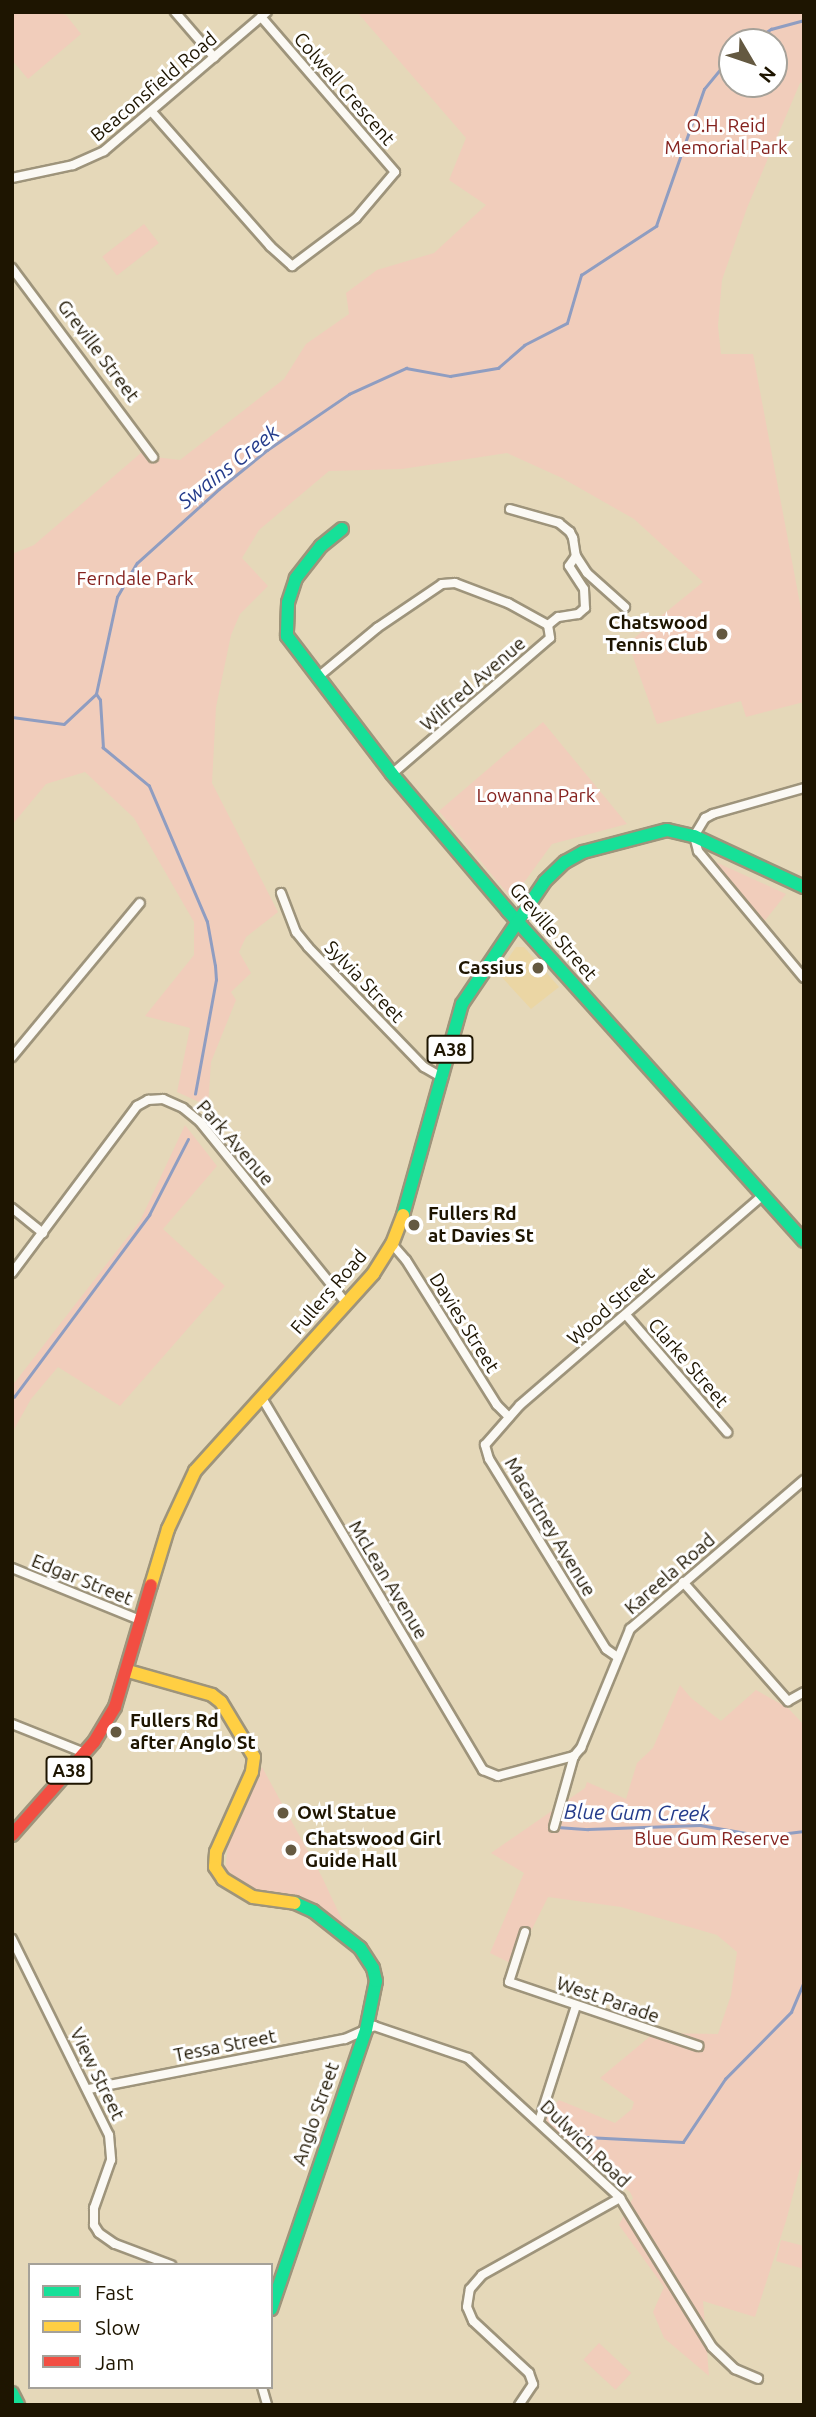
<!DOCTYPE html>
<style>
body{margin:0}
#map{position:relative;width:816px;height:2417px;overflow:hidden;background:#e5d8b9;font-family:Ubuntu,sans-serif}
div>[style]{position:absolute}
[style*='--x']{left:calc(var(--x)*1px);top:calc(var(--y)*1px);width:calc(var(--w)*1px);rotate:calc(var(--a)*1deg)}
.built>*{inset:0;background:#ebd6a4}
.green>*{inset:0;background:#f1cdbb;transform-origin:0 0}
.stream>*{height:2.5px;margin:-1.25px;padding:0 1.25px;transform-origin:1.25px;border-radius:1.25px;background:#8f9dc1}
.roads{filter:drop-shadow(2px 0 #9e947b) drop-shadow(-2px 0 #9e947b) drop-shadow(0 2px #9e947b) drop-shadow(0 -2px #9e947b)}
.street>*{height:8px;margin:-4px;padding:0 4px;transform-origin:4px;border-radius:4px;background:#fbf9f4}
.fast>*{height:12px;margin:-6px;padding:0 6px;transform-origin:6px;border-radius:6px;background:#16e098}
.slow>*{height:12px;margin:-6px;padding:0 6px;transform-origin:6px;border-radius:6px;background:#ffcf43}
.jam>*{height:12px;margin:-6px;padding:0 6px;transform-origin:6px;border-radius:6px;background:#f24e42}
.dots>*{width:19px;height:19px;translate:-50% -50%;box-sizing:border-box;border:4px solid #fff;border-radius:50%}
span{translate:-50% -50%;white-space:nowrap;text-align:center;line-height:1.15;-webkit-text-stroke:6px #fff;paint-order:stroke}
.shield-label span{padding:2px 5px;background:#fff;border:2px solid;border-radius:5px;-webkit-text-stroke-width:0}
.shield-label{font-size:18px;color:#1e1501;font-weight:700}
.street-label{font-size:19px;color:#1e1501}
.park-label{font-size:19px;color:#85231f}
.poi-label{font-size:19px;color:#1e1501;font-weight:700}
.right{translate:-100% -50%;text-align:right}
.left{translate:0 -50%;text-align:left}
.water-label{font-size:21px;color:#253c8b;font-style:italic}
.frame{position:absolute;inset:0;border:14px solid #1e1501;pointer-events:none}
.legend{position:absolute;left:28px;top:2263px;width:245px;height:126px;box-sizing:border-box;background:#fff;border:2px solid #a5a199;margin:0;padding:9px 12px;list-style:none;font-size:21px;color:#1e1501}
.legend li{display:flex;align-items:center;gap:14px;height:35px}
.legend b{width:35px;border:2px solid #a5a199}
.north{position:absolute;left:718px;top:28px;width:70px;height:70px;box-sizing:border-box;background:#fff;border:2px solid #a5a199;border-radius:50%;rotate:129deg;font-size:19px;font-weight:700;line-height:28px;text-align:center;color:#1e1501}
.north::after{content:'';display:block;margin:auto;width:24px;height:32px;background:#645941;clip-path:polygon(50% 0,100% 100%,50% 72%,0 100%)}
</style>
<div id="map">
<div class="built">
<div style="clip-path:polygon(516px 947px,524px 947px,559px 987px,531px 1009px,498px 973px)"></div>
</div>
<div class="green">
<div style="clip-path:polygon(12px 12px,56px 12px,66px 15px,81px 34px,28px 79px,12px 60px)"></div>
<div style="clip-path:polygon(evenodd,357px 12px,804px 12px,804px 82px,800px 83px,747px 208px,722px 280px,718px 326px,721px 354px,753px 354px,804px 625px,804px 702px,746px 717px,741px 701px,657px 724px,628px 643px,703px 582px,634px 519px,562px 478px,507px 453px,402px 469px,329px 471px,259px 530px,242px 558px,268px 586px,240px 614px,231px 635px,216px 707px,212px 783px,278px 912px,246px 937px,239px 952px,251px 973px,231px 992px,236px 1000px,211px 1062px,208px 1106px,177px 1092px,190px 1028px,145px 1016px,194px 955px,194px 922px,134px 818px,85px 772px,46px 784px,12px 825px,12px 554px,34px 545px,142px 452px,146px 456px,180px 460px,284px 379px,306px 344px,349px 314px,346px 293px,377px 270px,434px 253px,486px 205px,449px 180px,466px 138px,357px 12px,732px 42px,774px 42px,774px 84px,732px 84px,732px 42px)"></div>
<div style="left:144px;top:224px;width:24px;height:53px;rotate:52deg"></div>
<div style="clip-path:polygon(543px 722px,627px 824px,552px 844px,512px 899px,439px 811px)"></div>
<div style="clip-path:polygon(709px 859px,786px 894px,763px 923px)"></div>
<div style="clip-path:polygon(185px 1125px,217px 1166px,163px 1229px,225px 1286px,120px 1406px,58px 1367px,31px 1399px,12px 1433px,12px 1386px,140px 1221px)"></div>
<div style="clip-path:polygon(680px 1685px,691px 1698px,721px 1721px,756px 1690px,788px 1708px,804px 1725px,804px 2153px,786px 2221px,755px 2317px,703px 2301px,709px 2376px,664px 2338px,653px 2312px,664px 2287px,619px 2225px,633px 2198px,630px 2192px,536px 2124px,559px 2100px,615px 2123px,632px 2109px,634px 2102px,600px 2078px,654px 2033px,718px 2034px,731px 1995px,737px 1952px,717px 1935px,621px 1907px,548px 1897px,514px 1965px,490px 1953px,524px 1873px,491px 1853px,585px 1788px,587px 1782px,626px 1799px,637px 1763px,653px 1748px)"></div>
<div style="clip-path:polygon(262px 1767px,322px 1877px,344px 1924px,319px 1906px,265px 1895px,240px 1886px,225px 1874px,228px 1839px)"></div>
<div style="clip-path:polygon(781px 2240px,804px 2246px,804px 2269px,776px 2261px)"></div>
<div style="left:599px;top:2343px;width:44px;height:23px;rotate:43deg"></div>
</div>
<div class="stream">
<div style="--x:751;--y:42;--w:24;--a:-33"></div>
<div style="--x:771;--y:29;--w:34;--a:-15"></div>
<div style="--x:12;--y:717;--w:52;--a:7.7"></div>
<div style="--x:64;--y:724;--w:42;--a:-43.1"></div>
<div style="--x:195;--y:1094;--w:116;--a:-79.6"></div>
<div style="--x:216;--y:980;--w:14;--a:-94"></div>
<div style="--x:215;--y:966;--w:45;--a:-100.3"></div>
<div style="--x:207;--y:922;--w:148;--a:-113.1"></div>
<div style="--x:149;--y:786;--w:60;--a:-140.4"></div>
<div style="--x:103;--y:748;--w:48;--a:-93.6"></div>
<div style="--x:100;--y:700;--w:7;--a:-124"></div>
<div style="--x:96;--y:694;--w:99;--a:-77.8"></div>
<div style="--x:117;--y:597;--w:39;--a:-60"></div>
<div style="--x:137;--y:563;--w:110;--a:-42.1"></div>
<div style="--x:219;--y:489;--w:62;--a:-39.1"></div>
<div style="--x:267;--y:450;--w:99;--a:-34.3"></div>
<div style="--x:349;--y:394;--w:63;--a:-24.5"></div>
<div style="--x:406;--y:368;--w:45;--a:10.3"></div>
<div style="--x:450;--y:376;--w:49;--a:-9.5"></div>
<div style="--x:498;--y:368;--w:35;--a:-41"></div>
<div style="--x:524;--y:345;--w:48;--a:-27.1"></div>
<div style="--x:567;--y:323;--w:50;--a:-73.7"></div>
<div style="--x:581;--y:275;--w:90;--a:-33.2"></div>
<div style="--x:656;--y:226;--w:145;--a:-70.7"></div>
<div style="--x:704;--y:89;--w:44;--a:-50.5"></div>
<div style="--x:14;--y:1397;--w:227;--a:-53.4"></div>
<div style="--x:149;--y:1215;--w:85;--a:-62.8"></div>
<div style="--x:557;--y:1827;--w:31;--a:4"></div>
<div style="--x:588;--y:1829;--w:112;--a:-2"></div>
<div style="--x:700;--y:1825;--w:65;--a:9.8"></div>
<div style="--x:764;--y:1836;--w:40;--a:-7.1"></div>
<div style="--x:586;--y:2137;--w:97;--a:3"></div>
<div style="--x:683;--y:2142;--w:76;--a:-56.3"></div>
<div style="--x:725;--y:2079;--w:94;--a:-45.4"></div>
<div style="--x:791;--y:2012;--w:34;--a:-67"></div>
</div>
<div class="roads">
<div class="street">
<div style="--x:175;--y:12;--w:60;--a:49.1"></div>
<div style="--x:152;--y:112;--w:179;--a:48.6"></div>
<div style="--x:270;--y:246;--w:30;--a:42"></div>
<div style="--x:292;--y:266;--w:80;--a:-36.9"></div>
<div style="--x:356;--y:218;--w:60;--a:-49.7"></div>
<div style="--x:395;--y:172;--w:205;--a:-130.8"></div>
<div style="--x:12;--y:178;--w:62;--a:-12"></div>
<div style="--x:73;--y:165;--w:34;--a:-24"></div>
<div style="--x:104;--y:151;--w:214;--a:-40.5"></div>
<div style="--x:12;--y:268;--w:236;--a:53.3"></div>
<div style="--x:510;--y:509;--w:51;--a:15.9"></div>
<div style="--x:559;--y:523;--w:14;--a:39"></div>
<div style="--x:570;--y:532;--w:7;--a:63"></div>
<div style="--x:573;--y:538;--w:18;--a:81"></div>
<div style="--x:576;--y:556;--w:12;--a:125"></div>
<div style="--x:569;--y:566;--w:27;--a:57"></div>
<div style="--x:584;--y:589;--w:19;--a:87"></div>
<div style="--x:585;--y:608;--w:9;--a:139"></div>
<div style="--x:578;--y:614;--w:20;--a:171"></div>
<div style="--x:558;--y:617;--w:13;--a:141"></div>
<div style="--x:576;--y:556;--w:20;--a:57"></div>
<div style="--x:587;--y:573;--w:51;--a:41.8"></div>
<div style="--x:318;--y:677;--w:77;--a:-39.7"></div>
<div style="--x:377;--y:628;--w:78;--a:-34.1"></div>
<div style="--x:442;--y:584;--w:13;--a:-4"></div>
<div style="--x:455;--y:583;--w:57;--a:20.7"></div>
<div style="--x:508;--y:603;--w:46;--a:28.8"></div>
<div style="--x:548;--y:625;--w:13;--a:81"></div>
<div style="--x:550;--y:638;--w:208;--a:139.3"></div>
<div style="--x:804;--y:788;--w:95;--a:164.1"></div>
<div style="--x:713;--y:814;--w:9;--a:153"></div>
<div style="--x:705;--y:818;--w:21;--a:121"></div>
<div style="--x:694;--y:836;--w:16;--a:75"></div>
<div style="--x:698;--y:851;--w:165;--a:50.2"></div>
<div style="--x:281;--y:893;--w:42;--a:69"></div>
<div style="--x:296;--y:932;--w:19;--a:51"></div>
<div style="--x:308;--y:947;--w:167;--a:46"></div>
<div style="--x:424;--y:1067;--w:22;--a:30"></div>
<div style="--x:12;--y:1057;--w:200;--a:-50.3"></div>
<div style="--x:12;--y:1208;--w:40;--a:39"></div>
<div style="--x:392;--y:1244;--w:21;--a:49"></div>
<div style="--x:406;--y:1260;--w:171;--a:57.9"></div>
<div style="--x:497;--y:1405;--w:17;--a:45"></div>
<div style="--x:12;--y:1273;--w:209;--a:-53.2"></div>
<div style="--x:137;--y:1106;--w:13;--a:-29"></div>
<div style="--x:148;--y:1100;--w:15;--a:-4"></div>
<div style="--x:163;--y:1099;--w:22;--a:24"></div>
<div style="--x:183;--y:1108;--w:22;--a:39"></div>
<div style="--x:200;--y:1122;--w:233;--a:51.1"></div>
<div style="--x:626;--y:1315;--w:155;--a:49.2"></div>
<div style="--x:262;--y:1398;--w:433;--a:59.3"></div>
<div style="--x:483;--y:1770;--w:16;--a:22"></div>
<div style="--x:498;--y:1776;--w:79;--a:-14.7"></div>
<div style="--x:12;--y:1568;--w:138;--a:22.1"></div>
<div style="--x:683;--y:1582;--w:159;--a:48.6"></div>
<div style="--x:788;--y:1701;--w:18;--a:-29"></div>
<div style="--x:616;--y:1656;--w:12;--a:-145"></div>
<div style="--x:606;--y:1649;--w:223;--a:-121.6"></div>
<div style="--x:489;--y:1459;--w:15;--a:-106"></div>
<div style="--x:485;--y:1445;--w:53;--a:-48.8"></div>
<div style="--x:520;--y:1405;--w:320;--a:-40.8"></div>
<div style="--x:12;--y:1724;--w:79;--a:21.7"></div>
<div style="--x:554;--y:1827;--w:74;--a:-74.3"></div>
<div style="--x:574;--y:1756;--w:11;--a:-49"></div>
<div style="--x:581;--y:1748;--w:129;--a:-67.6"></div>
<div style="--x:630;--y:1629;--w:229;--a:-40.6"></div>
<div style="--x:525;--y:1932;--w:52;--a:107.7"></div>
<div style="--x:509;--y:1982;--w:200;--a:18.7"></div>
<div style="--x:12;--y:1939;--w:219;--a:63.7"></div>
<div style="--x:109;--y:2135;--w:25;--a:85"></div>
<div style="--x:111;--y:2160;--w:51;--a:109.5"></div>
<div style="--x:94;--y:2208;--w:17;--a:90"></div>
<div style="--x:94;--y:2225;--w:9;--a:58"></div>
<div style="--x:99;--y:2233;--w:19;--a:35"></div>
<div style="--x:115;--y:2244;--w:60;--a:20.6"></div>
<div style="--x:89;--y:2089;--w:261;--a:-11.1"></div>
<div style="--x:345;--y:2039;--w:32;--a:-24"></div>
<div style="--x:374;--y:2026;--w:99;--a:18.8"></div>
<div style="--x:468;--y:2058;--w:207;--a:42.6"></div>
<div style="--x:620;--y:2198;--w:175;--a:58.3"></div>
<div style="--x:712;--y:2347;--w:32;--a:44"></div>
<div style="--x:735;--y:2369;--w:25;--a:23"></div>
<div style="--x:539;--y:2121;--w:121;--a:-72.2"></div>
<div style="--x:262;--y:2387;--w:19;--a:74"></div>
<div style="--x:519;--y:2405;--w:25;--a:-56"></div>
<div style="--x:533;--y:2384;--w:12;--a:-110"></div>
<div style="--x:529;--y:2373;--w:76;--a:-137.1"></div>
<div style="--x:473;--y:2321;--w:15;--a:-113"></div>
<div style="--x:467;--y:2307;--w:18;--a:-81"></div>
<div style="--x:470;--y:2289;--w:18;--a:-49"></div>
<div style="--x:482;--y:2275;--w:158;--a:-29.2"></div>
</div>
<div class="fast">
<div style="--x:342;--y:529;--w:27;--a:141"></div>
<div style="--x:321;--y:546;--w:41;--a:128"></div>
<div style="--x:296;--y:578;--w:26;--a:108"></div>
<div style="--x:288;--y:603;--w:33;--a:92"></div>
<div style="--x:287;--y:636;--w:173;--a:52.7"></div>
<div style="--x:392;--y:774;--w:180;--a:49.7"></div>
<div style="--x:508;--y:911;--w:443;--a:48.1"></div>
<div style="--x:403;--y:1215;--w:219;--a:-74.4"></div>
<div style="--x:462;--y:1004;--w:148;--a:-56"></div>
<div style="--x:545;--y:881;--w:28;--a:-44"></div>
<div style="--x:565;--y:862;--w:21;--a:-29"></div>
<div style="--x:583;--y:852;--w:87;--a:-14.7"></div>
<div style="--x:667;--y:830;--w:28;--a:13"></div>
<div style="--x:694;--y:836;--w:121;--a:24.9"></div>
<div style="--x:271;--y:2309;--w:295;--a:-71.2"></div>
<div style="--x:366;--y:2030;--w:50;--a:-78.5"></div>
<div style="--x:376;--y:1981;--w:13;--a:-103"></div>
<div style="--x:373;--y:1968;--w:24;--a:-123"></div>
<div style="--x:360;--y:1948;--w:60;--a:-141.8"></div>
<div style="--x:313;--y:1911;--w:20;--a:-156"></div>
<div style="--x:12;--y:2393;--w:13;--a:63"></div>
</div>
<div class="slow">
<div style="--x:151;--y:1585;--w:59;--a:-73.1"></div>
<div style="--x:168;--y:1529;--w:64;--a:-65"></div>
<div style="--x:195;--y:1471;--w:266;--a:-47.9"></div>
<div style="--x:373;--y:1274;--w:36;--a:-58"></div>
<div style="--x:392;--y:1244;--w:31;--a:-69"></div>
<div style="--x:128;--y:1671;--w:87;--a:15.9"></div>
<div style="--x:212;--y:1695;--w:11;--a:38"></div>
<div style="--x:221;--y:1702;--w:64;--a:59"></div>
<div style="--x:254;--y:1757;--w:15;--a:98"></div>
<div style="--x:252;--y:1772;--w:88;--a:114.2"></div>
<div style="--x:216;--y:1852;--w:15;--a:94"></div>
<div style="--x:215;--y:1867;--w:14;--a:56"></div>
<div style="--x:223;--y:1879;--w:35;--a:31"></div>
<div style="--x:253;--y:1897;--w:42;--a:8.1"></div>
</div>
<div class="jam">
<div style="--x:12;--y:1835;--w:124;--a:-48.6"></div>
<div style="--x:94;--y:1742;--w:41;--a:-59"></div>
<div style="--x:115;--y:1707;--w:127;--a:-73.6"></div>
</div>
</div>
<div class="dots">
<div style="left:722px;top:634px;background:#645941"></div>
<div style="left:538px;top:968px;background:#645941"></div>
<div style="left:414px;top:1225px;background:#645941"></div>
<div style="left:116px;top:1732px;background:#645941"></div>
<div style="left:283px;top:1813px;background:#645941"></div>
<div style="left:291px;top:1850px;background:#645941"></div>
</div>
<div class="shield-label">
<span style="left:450px;top:1049px">A38</span>
<span style="left:69px;top:1770px">A38</span>
</div>
<div class="street-label">
<span style="left:154px;top:87px;rotate:-40deg">Beaconsfield Road</span>
<span style="left:344px;top:89px;rotate:49deg">Colwell Crescent</span>
<span style="left:98px;top:351px;rotate:53deg">Greville Street</span>
<span style="left:473px;top:684px;rotate:-41deg">Wilfred Avenue</span>
<span style="left:553px;top:932px;rotate:49deg">Greville Street</span>
<span style="left:364px;top:982px;rotate:46deg">Sylvia Street</span>
<span style="left:235px;top:1143px;rotate:49deg">Park Avenue</span>
<span style="left:329px;top:1292px;rotate:-49deg">Fullers Road</span>
<span style="left:611px;top:1306px;rotate:-41deg">Wood Street</span>
<span style="left:464px;top:1323px;rotate:58deg">Davies Street</span>
<span style="left:688px;top:1363px;rotate:49deg">Clarke Street</span>
<span style="left:550px;top:1527px;rotate:59deg">Macartney Avenue</span>
<span style="left:670px;top:1574px;rotate:-41deg">Kareela Road</span>
<span style="left:82px;top:1580px;rotate:22deg">Edgar Street</span>
<span style="left:388px;top:1580px;rotate:59deg">McLean Avenue</span>
<span style="left:608px;top:2000px;rotate:19deg">West Parade</span>
<span style="left:225px;top:2046px;rotate:-11deg">Tessa Street</span>
<span style="left:97px;top:2074px;rotate:64deg">View Street</span>
<span style="left:316px;top:2114px;rotate:-71deg">Anglo Street</span>
<span style="left:585px;top:2144px;rotate:44deg">Dulwich Road</span>
</div>
<div class="park-label">
<span style="left:726px;top:137px">O.H. Reid<br>Memorial Park</span>
<span style="left:135px;top:579px">Ferndale Park</span>
<span style="left:536px;top:796px">Lowanna Park</span>
<span style="left:712px;top:1839px">Blue Gum Reserve</span>
</div>
<div class="poi-label">
<span class="right" style="left:708px;top:634px">Chatswood<br>Tennis Club</span>
<span class="right" style="left:524px;top:968px">Cassius</span>
<span class="left" style="left:428px;top:1225px">Fullers Rd<br>at Davies St</span>
<span class="left" style="left:130px;top:1732px">Fullers Rd<br>after Anglo St</span>
<span class="left" style="left:297px;top:1813px">Owl Statue</span>
<span class="left" style="left:305px;top:1850px">Chatswood Girl<br>Guide Hall</span>
</div>
<div class="water-label">
<span style="left:228px;top:466px;rotate:-38deg">Swains Creek</span>
<span style="left:637px;top:1812px;rotate:1deg">Blue Gum Creek</span>
</div>
<div class="frame"></div>
<ul class="legend">
<li><b style="height:9px;background:#16e098"></b>Fast</li>
<li><b style="height:9px;background:#ffcf43"></b>Slow</li>
<li><b style="height:9px;background:#f24e42"></b>Jam</li>
</ul>
<div class="north">N</div>
</div>
